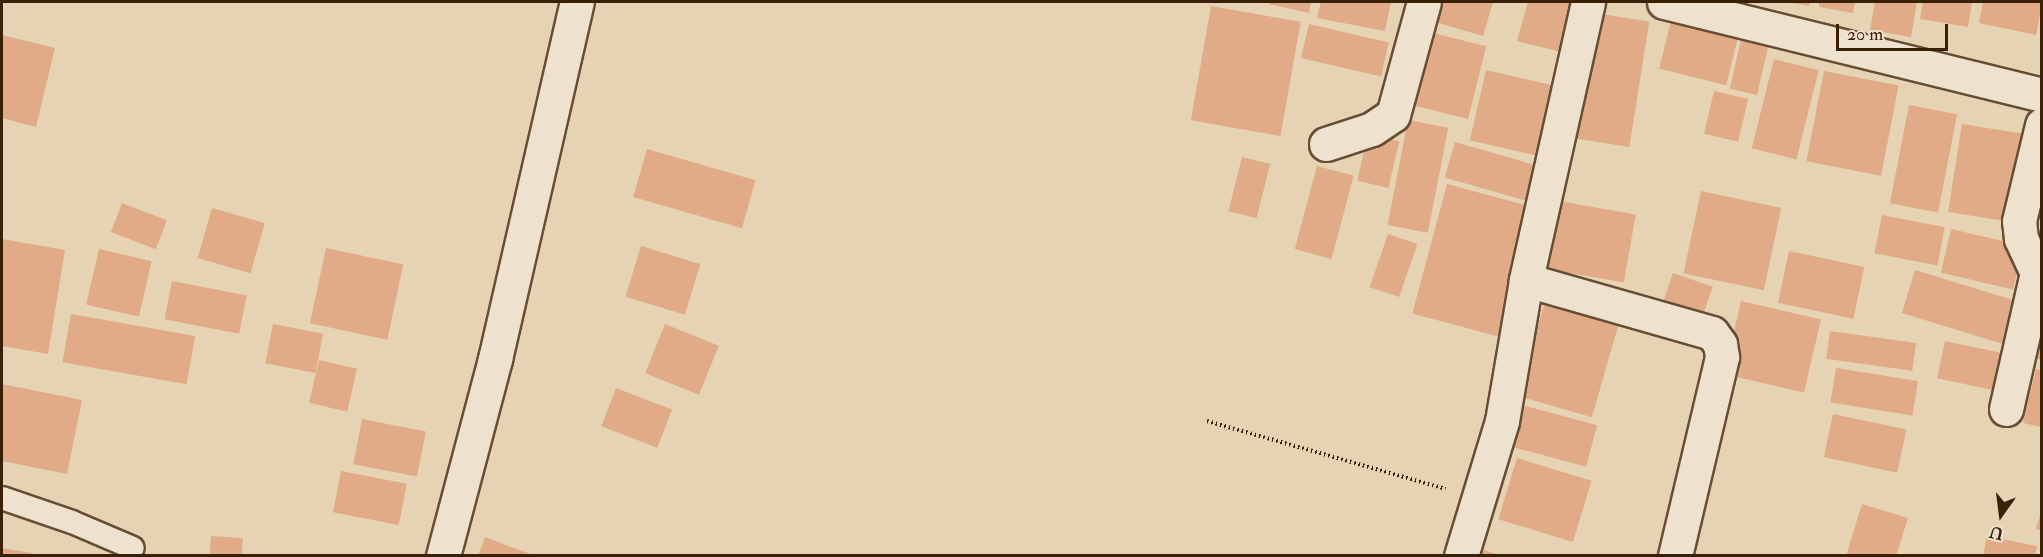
<!DOCTYPE html>
<style>
body{margin:0}
#map{position:relative;width:2043px;height:557px;overflow:hidden;background:#e5d3b4;font-family:"IM FELL Double Pica",serif}
div>[style]{position:absolute}
[style*='--x']{left:calc(var(--x)*1px);top:calc(var(--y)*1px);width:calc(var(--w)*1px);rotate:calc(var(--a)*1deg)}
.building>*{inset:0;background:#e0ab86;transform-origin:0 0}
.path>*{height:4px;margin-top:-2px;transform-origin:0;background:repeating-linear-gradient(90deg,#3b2008 0 1.5px,transparent 0 4.5px)}
.roads{filter:drop-shadow(2px 0 #664d33) drop-shadow(-2px 0 #664d33) drop-shadow(0 2px #664d33) drop-shadow(0 -2px #664d33)}
.service>*{height:22px;margin:-11px;padding:0 11px;transform-origin:11px;border-radius:11px;background:#eee2ce}
.minor>*{height:33px;margin:-16.5px;padding:0 16.5px;transform-origin:16.5px;border-radius:16.5px;background:#eee2ce}
.tertiary>*{height:33px;margin:-16.5px;padding:0 16.5px;transform-origin:16.5px;border-radius:16.5px;background:#eee2ce}
span{translate:-50% -50%;white-space:nowrap;text-align:center;line-height:1.15;-webkit-text-stroke:4.5px #eee2ce;paint-order:stroke}
.frame{position:absolute;inset:0;border:3px solid #3b2008;pointer-events:none}
.north{position:absolute;left:1971px;top:485px;width:60px;height:60px;-webkit-text-stroke:4px #eee2ce;paint-order:stroke;rotate:194deg;font-size:16px;font-weight:700;line-height:24px;text-align:center;color:#3b2008}
.north::after{content:'';display:block;margin:auto;width:21px;height:27px;background:#3b2008;clip-path:polygon(50% 0,100% 100%,50% 72%,0 100%)}
.scale{position:absolute;left:1836px;top:24px;width:112px;height:27px;box-sizing:border-box;border:3px solid #3b2008;border-top:0;padding-left:8px;font-size:18px;line-height:21px;white-space:nowrap;color:#3b2008;-webkit-text-stroke:4px #eee2ce;paint-order:stroke}
</style>
<div id="map">
<div class="building">
<div style="clip-path:polygon(1269px 2px,1311px 2px,1309px 13px,1269px 4px)"></div>
<div style="clip-path:polygon(1321px 2px,1391px 2px,1385px 31px,1317px 18px)"></div>
<div style="clip-path:polygon(1441px 2px,1493px 2px,1483px 36px,1435px 22px)"></div>
<div style="clip-path:polygon(1528px 2px,1574px 2px,1561px 52px,1517px 41px)"></div>
<div style="clip-path:polygon(1788px 2px,1810px 2px,1809px 6px)"></div>
<div style="clip-path:polygon(1819px 2px,1855px 2px,1853px 13px,1819px 7px)"></div>
<div style="clip-path:polygon(1875px 2px,1917px 2px,1911px 37px,1870px 30px)"></div>
<div style="clip-path:polygon(1923px 2px,1972px 2px,1968px 27px,1920px 19px)"></div>
<div style="clip-path:polygon(1983px 2px,2042px 2px,2036px 35px,1979px 23px)"></div>
<div style="left:1211px;top:6px;width:91px;height:116px;rotate:10deg"></div>
<div style="left:1589px;top:12px;width:61px;height:127px;rotate:9deg"></div>
<div style="left:1671px;top:21px;width:69px;height:49px;rotate:14deg"></div>
<div style="left:1309px;top:24px;width:82px;height:35px;rotate:13deg"></div>
<div style="left:1429px;top:32px;width:59px;height:75px;rotate:14deg"></div>
<div style="clip-path:polygon(2px 35px,55px 48px,36px 127px,2px 118px)"></div>
<div style="left:1741px;top:40px;width:28px;height:50px;rotate:13deg"></div>
<div style="left:1774px;top:59px;width:46px;height:92px;rotate:14deg"></div>
<div style="left:1486px;top:70px;width:78px;height:72px;rotate:13deg"></div>
<div style="left:1824px;top:71px;width:76px;height:92px;rotate:11deg"></div>
<div style="left:1714px;top:91px;width:35px;height:44px;rotate:13deg"></div>
<div style="left:1909px;top:105px;width:49px;height:100px;rotate:11deg"></div>
<div style="left:1408px;top:120px;width:41px;height:107px;rotate:11deg"></div>
<div style="left:1962px;top:124px;width:67px;height:89px;rotate:9deg"></div>
<div style="left:1368px;top:134px;width:32px;height:48px;rotate:13deg"></div>
<div style="left:1455px;top:142px;width:85px;height:37px;rotate:16deg"></div>
<div style="left:647px;top:149px;width:113px;height:50px;rotate:16deg"></div>
<div style="left:1242px;top:157px;width:29px;height:56px;rotate:14deg"></div>
<div style="left:1317px;top:166px;width:38px;height:86px;rotate:15deg"></div>
<div style="left:1447px;top:184px;width:91px;height:134px;rotate:15deg"></div>
<div style="left:1701px;top:191px;width:82px;height:84px;rotate:12deg"></div>
<div style="left:1553px;top:200px;width:84px;height:69px;rotate:10deg"></div>
<div style="left:122px;top:203px;width:48px;height:31px;rotate:21deg"></div>
<div style="left:212px;top:208px;width:55px;height:52px;rotate:16deg"></div>
<div style="left:1882px;top:215px;width:64px;height:39px;rotate:11deg"></div>
<div style="left:1951px;top:229px;width:74px;height:45px;rotate:13deg"></div>
<div style="left:1388px;top:234px;width:31px;height:56px;rotate:19deg"></div>
<div style="clip-path:polygon(2px 239px,65px 250px,48px 354px,2px 346px)"></div>
<div style="left:641px;top:246px;width:62px;height:53px;rotate:17deg"></div>
<div style="left:326px;top:248px;width:79px;height:77px;rotate:12deg"></div>
<div style="left:99px;top:249px;width:54px;height:57px;rotate:13deg"></div>
<div style="left:1789px;top:251px;width:77px;height:53px;rotate:12deg"></div>
<div style="left:1915px;top:270px;width:111px;height:45px;rotate:17deg"></div>
<div style="left:1673px;top:273px;width:42px;height:32px;rotate:19deg"></div>
<div style="left:172px;top:281px;width:76px;height:39px;rotate:11deg"></div>
<div style="left:1546px;top:298px;width:77px;height:102px;rotate:16deg"></div>
<div style="left:1741px;top:301px;width:82px;height:75px;rotate:13deg"></div>
<div style="left:71px;top:314px;width:126px;height:49px;rotate:10deg"></div>
<div style="clip-path:polygon(2042px 316px,2042px 360px,2030px 357px)"></div>
<div style="left:273px;top:324px;width:51px;height:40px;rotate:11deg"></div>
<div style="left:665px;top:324px;width:58px;height:53px;rotate:22deg"></div>
<div style="left:1830px;top:331px;width:87px;height:28px;rotate:8deg"></div>
<div style="left:1945px;top:341px;width:75px;height:38px;rotate:12deg"></div>
<div style="left:319px;top:360px;width:39px;height:44px;rotate:13deg"></div>
<div style="left:1836px;top:368px;width:83px;height:35px;rotate:9deg"></div>
<div style="clip-path:polygon(2036px 369px,2042px 370px,2042px 427px,2023px 423px)"></div>
<div style="clip-path:polygon(2px 384px,82px 400px,67px 474px,2px 461px)"></div>
<div style="left:616px;top:388px;width:60px;height:41px;rotate:21deg"></div>
<div style="left:1518px;top:404px;width:82px;height:43px;rotate:15deg"></div>
<div style="left:1833px;top:414px;width:75px;height:44px;rotate:12deg"></div>
<div style="left:362px;top:419px;width:65px;height:46px;rotate:11deg"></div>
<div style="left:1517px;top:458px;width:78px;height:64px;rotate:17deg"></div>
<div style="left:341px;top:471px;width:67px;height:42px;rotate:11deg"></div>
<div style="clip-path:polygon(1862px 504px,1908px 518px,1896px 556px,1846px 556px)"></div>
<div style="clip-path:polygon(2041px 512px,2042px 512px,2042px 531px,2036px 529px)"></div>
<div style="left:211px;top:536px;width:32px;height:20px;rotate:4deg"></div>
<div style="clip-path:polygon(1987px 536px,2037px 546px,2035px 556px,1983px 556px)"></div>
<div style="clip-path:polygon(485px 537px,533px 555px,533px 556px,478px 556px)"></div>
<div style="clip-path:polygon(2px 548px,32px 553px,32px 556px,2px 556px)"></div>
<div style="clip-path:polygon(1478px 548px,1499px 555px,1499px 556px,1476px 556px)"></div>
</div>
<div class="path">
<div style="--x:1207;--y:421;--w:248;--a:15.9"></div>
</div>
<div class="roads">
<div class="service">
<div style="--x:2;--y:498;--w:74;--a:18.9"></div>
<div style="--x:72;--y:522;--w:66;--a:23.1"></div>
</div>
<div class="minor">
<div style="--x:1588;--y:2;--w:285;--a:102.6"></div>
<div style="--x:1526;--y:280;--w:193;--a:15.9"></div>
<div style="--x:1712;--y:333;--w:14;--a:54"></div>
<div style="--x:1720;--y:344;--w:13;--a:81"></div>
<div style="--x:1722;--y:357;--w:204;--a:103.3"></div>
<div style="--x:1326;--y:144;--w:48;--a:-18.1"></div>
<div style="--x:1372;--y:129;--w:25;--a:-34"></div>
<div style="--x:1393;--y:115;--w:117;--a:-74.7"></div>
<div style="--x:2006;--y:409;--w:139;--a:-77.2"></div>
<div style="--x:2037;--y:273;--w:38;--a:-115"></div>
<div style="--x:2021;--y:239;--w:18;--a:-96"></div>
<div style="--x:2019;--y:221;--w:99;--a:-76.5"></div>
<div style="--x:443;--y:556;--w:204;--a:-75.2"></div>
<div style="--x:495;--y:359;--w:366;--a:-77.1"></div>
<div style="--x:1461;--y:556;--w:141;--a:-73.1"></div>
<div style="--x:1502;--y:421;--w:143;--a:-80.3"></div>
</div>
<div class="tertiary">
<div style="--x:1664;--y:2;--w:389;--a:13.8"></div>
</div>
</div>
<div class="frame"></div>
<div class="north">U</div>
<div class="scale">20 m</div>
</div>
